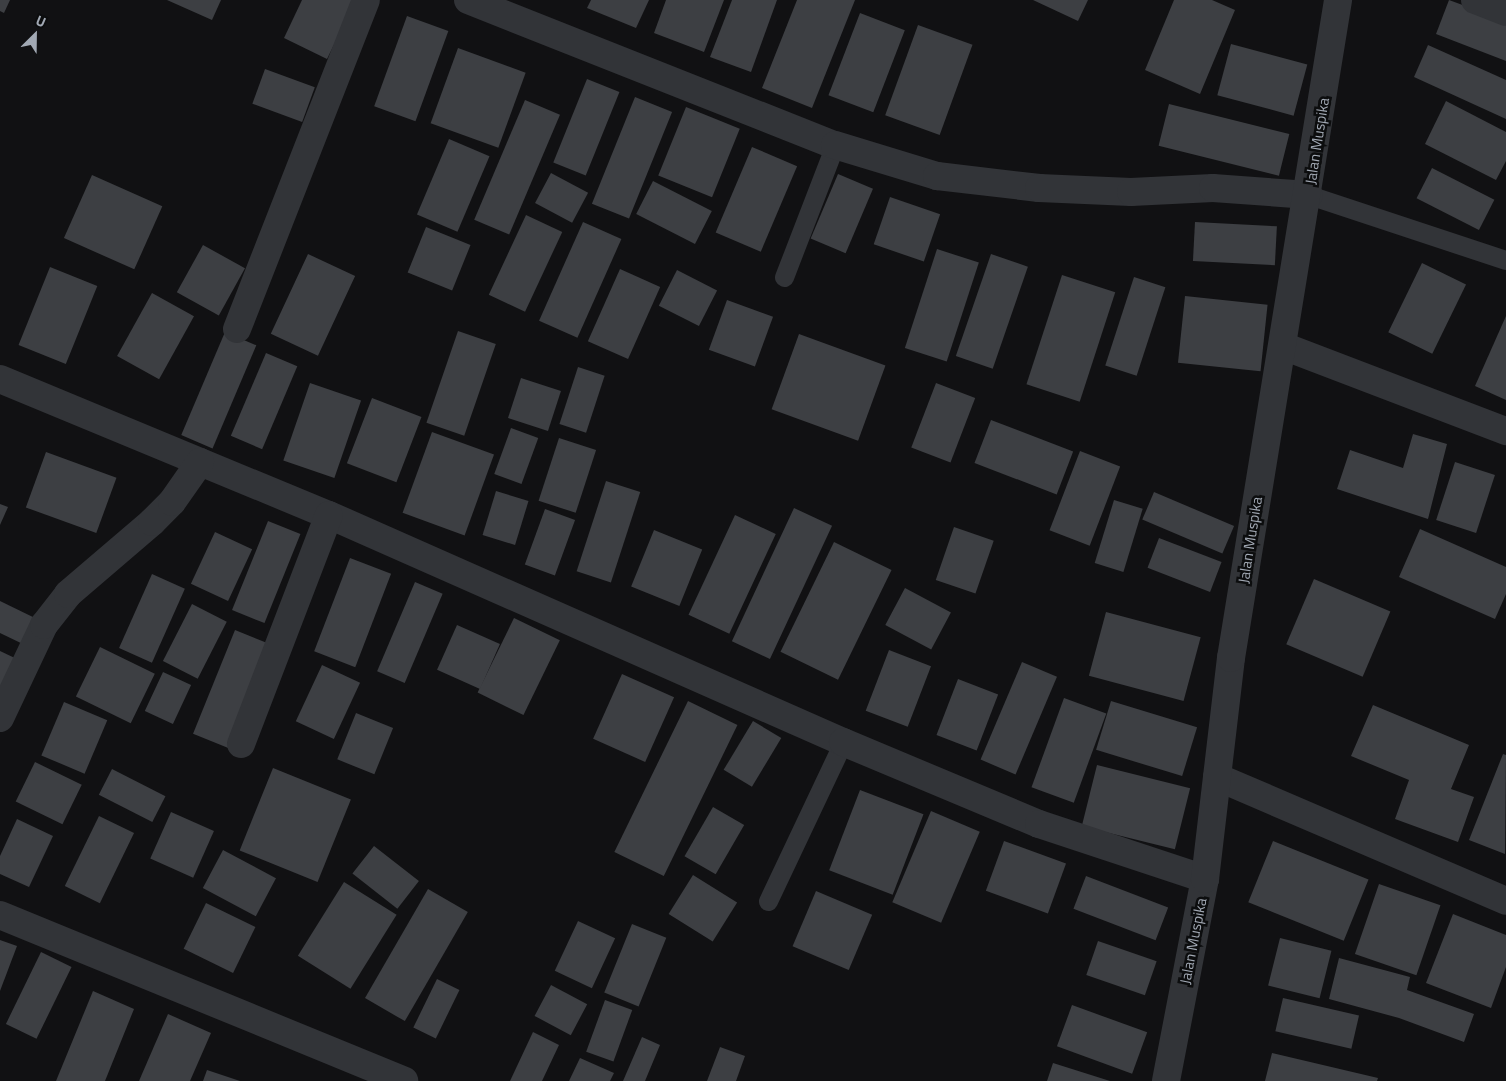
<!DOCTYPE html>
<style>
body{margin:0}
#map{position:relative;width:1506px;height:1081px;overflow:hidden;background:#111113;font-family:"Titillium Web",sans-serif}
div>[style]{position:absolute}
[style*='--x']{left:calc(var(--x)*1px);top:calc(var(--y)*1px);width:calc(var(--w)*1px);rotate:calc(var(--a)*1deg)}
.building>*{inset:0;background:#3d3f43;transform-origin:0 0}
.lane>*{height:19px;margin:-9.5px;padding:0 9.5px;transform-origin:9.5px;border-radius:9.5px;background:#323438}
.street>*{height:28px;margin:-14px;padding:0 14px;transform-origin:14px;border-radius:14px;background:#323438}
span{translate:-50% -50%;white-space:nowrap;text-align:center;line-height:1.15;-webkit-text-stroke:5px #0c0d0e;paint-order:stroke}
.street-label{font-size:15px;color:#a2a9b4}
.north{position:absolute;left:10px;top:10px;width:50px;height:50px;-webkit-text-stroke:4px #0c0d0e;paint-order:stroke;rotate:23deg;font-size:14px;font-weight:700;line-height:20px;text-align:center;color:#a2a9b4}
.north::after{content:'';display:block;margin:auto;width:18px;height:22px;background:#a2a9b4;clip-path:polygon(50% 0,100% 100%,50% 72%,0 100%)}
</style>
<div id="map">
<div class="building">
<div style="clip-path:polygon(0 0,10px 0,4px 13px,0 11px)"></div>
<div style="clip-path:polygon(167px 0,221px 0,212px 20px)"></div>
<div style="clip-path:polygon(302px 0,356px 0,327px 59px,284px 38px)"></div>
<div style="clip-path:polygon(591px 0,649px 0,636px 28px,587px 8px)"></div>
<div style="clip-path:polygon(666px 0,724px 0,704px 52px,654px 33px)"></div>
<div style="clip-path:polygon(732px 0,777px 0,751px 72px,710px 57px)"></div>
<div style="clip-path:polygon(797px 0,855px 0,812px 108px,762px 88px)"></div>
<div style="clip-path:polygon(1033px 0,1088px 0,1078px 21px)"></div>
<div style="clip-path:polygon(1174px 0,1212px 0,1235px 10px,1200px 94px,1145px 70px)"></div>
<div style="clip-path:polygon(1449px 0,1506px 21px,1506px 61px,1436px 34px)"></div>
<div style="left:860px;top:13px;width:48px;height:88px;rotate:21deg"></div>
<div style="left:407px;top:16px;width:44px;height:96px;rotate:20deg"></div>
<div style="left:918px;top:25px;width:58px;height:96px;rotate:20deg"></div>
<div style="left:1231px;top:44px;width:79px;height:53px;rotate:15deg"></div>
<div style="clip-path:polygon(1428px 45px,1506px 80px,1506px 119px,1414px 77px)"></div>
<div style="left:458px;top:48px;width:72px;height:80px;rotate:20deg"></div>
<div style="left:265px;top:69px;width:53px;height:37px;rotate:20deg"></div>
<div style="left:587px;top:79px;width:35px;height:90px;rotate:22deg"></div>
<div style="left:635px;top:97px;width:40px;height:115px;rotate:22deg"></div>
<div style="left:525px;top:100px;width:38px;height:130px;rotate:23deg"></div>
<div style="clip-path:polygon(1446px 101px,1506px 132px,1506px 161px,1496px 180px,1425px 144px)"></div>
<div style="left:1169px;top:104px;width:124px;height:43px;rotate:14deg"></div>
<div style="left:686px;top:107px;width:58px;height:74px;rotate:22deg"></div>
<div style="left:449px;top:139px;width:44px;height:82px;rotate:23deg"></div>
<div style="left:752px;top:147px;width:49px;height:93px;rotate:23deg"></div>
<div style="left:1432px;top:168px;width:70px;height:34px;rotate:27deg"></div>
<div style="left:551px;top:173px;width:42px;height:34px;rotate:28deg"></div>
<div style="left:838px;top:174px;width:38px;height:70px;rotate:23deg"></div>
<div style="left:92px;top:175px;width:77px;height:69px;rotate:24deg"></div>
<div style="left:653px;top:181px;width:66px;height:37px;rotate:27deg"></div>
<div style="left:890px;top:197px;width:53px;height:50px;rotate:19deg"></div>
<div style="left:526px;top:215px;width:40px;height:88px;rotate:25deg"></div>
<div style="left:583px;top:222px;width:42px;height:108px;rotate:24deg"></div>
<div style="left:1195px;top:222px;width:82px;height:39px;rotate:3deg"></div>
<div style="left:426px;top:227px;width:48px;height:49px;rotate:22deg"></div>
<div style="left:203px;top:245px;width:48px;height:54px;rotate:29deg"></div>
<div style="left:937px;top:249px;width:44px;height:104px;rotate:18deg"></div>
<div style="left:308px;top:254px;width:52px;height:88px;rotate:25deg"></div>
<div style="left:991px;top:254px;width:39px;height:108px;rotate:19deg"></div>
<div style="left:1422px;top:263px;width:49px;height:77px;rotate:26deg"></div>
<div style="left:50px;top:267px;width:51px;height:84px;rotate:22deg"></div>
<div style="left:620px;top:269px;width:44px;height:79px;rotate:24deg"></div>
<div style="left:677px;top:270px;width:45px;height:40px;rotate:27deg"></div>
<div style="left:1062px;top:275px;width:56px;height:115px;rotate:18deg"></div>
<div style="left:1134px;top:277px;width:33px;height:93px;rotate:18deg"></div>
<div style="left:152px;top:293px;width:48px;height:72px;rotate:29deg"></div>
<div style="left:1185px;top:296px;width:83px;height:67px;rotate:6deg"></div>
<div style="left:727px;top:300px;width:49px;height:53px;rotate:20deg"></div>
<div style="clip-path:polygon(1506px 316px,1506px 400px,1475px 386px)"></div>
<div style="left:458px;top:331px;width:40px;height:97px;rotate:19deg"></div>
<div style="left:225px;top:332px;width:34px;height:112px;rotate:23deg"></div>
<div style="left:799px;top:334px;width:92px;height:80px;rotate:20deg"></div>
<div style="left:266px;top:353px;width:34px;height:90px;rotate:23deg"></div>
<div style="left:578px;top:367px;width:28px;height:60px;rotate:18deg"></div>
<div style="left:521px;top:378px;width:42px;height:42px;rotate:18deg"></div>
<div style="left:310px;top:383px;width:54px;height:82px;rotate:19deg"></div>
<div style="left:936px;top:383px;width:42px;height:69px;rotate:21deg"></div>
<div style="left:372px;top:398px;width:53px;height:70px;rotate:21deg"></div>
<div style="left:991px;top:420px;width:88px;height:46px;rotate:21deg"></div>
<div style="left:511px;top:428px;width:29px;height:49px;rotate:20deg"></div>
<div style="left:432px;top:432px;width:66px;height:86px;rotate:20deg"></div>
<div style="clip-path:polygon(1413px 434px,1447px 444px,1428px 519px,1337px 489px,1350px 450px,1403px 468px)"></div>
<div style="left:559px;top:438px;width:39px;height:66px;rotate:18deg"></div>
<div style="left:1080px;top:451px;width:43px;height:85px;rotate:21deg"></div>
<div style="left:46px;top:452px;width:75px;height:59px;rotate:20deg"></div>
<div style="left:1455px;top:462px;width:42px;height:61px;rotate:18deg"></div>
<div style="left:606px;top:481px;width:36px;height:95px;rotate:18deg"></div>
<div style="left:496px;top:491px;width:34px;height:46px;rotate:17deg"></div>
<div style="left:1154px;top:492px;width:87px;height:30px;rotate:23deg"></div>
<div style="left:1114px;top:500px;width:30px;height:66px;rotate:17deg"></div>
<div style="clip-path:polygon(0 504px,8px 507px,0 525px)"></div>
<div style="left:794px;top:508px;width:42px;height:147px;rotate:25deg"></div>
<div style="left:545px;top:509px;width:32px;height:59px;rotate:20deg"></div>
<div style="left:735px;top:515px;width:45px;height:110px;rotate:25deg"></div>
<div style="left:268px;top:521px;width:35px;height:96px;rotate:22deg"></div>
<div style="left:954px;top:527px;width:42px;height:56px;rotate:19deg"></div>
<div style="clip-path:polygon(1420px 529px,1506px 567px,1506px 594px,1495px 619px,1399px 577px)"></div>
<div style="left:654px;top:530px;width:52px;height:61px;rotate:22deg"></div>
<div style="left:215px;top:532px;width:41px;height:57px;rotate:25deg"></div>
<div style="left:1159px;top:538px;width:67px;height:32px;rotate:21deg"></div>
<div style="left:834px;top:542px;width:64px;height:122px;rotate:26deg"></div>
<div style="left:350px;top:558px;width:44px;height:100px;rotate:21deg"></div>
<div style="left:152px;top:574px;width:36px;height:81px;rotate:24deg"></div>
<div style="left:1314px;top:579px;width:83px;height:71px;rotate:23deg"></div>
<div style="left:415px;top:582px;width:30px;height:97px;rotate:23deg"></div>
<div style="left:905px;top:588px;width:52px;height:42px;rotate:28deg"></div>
<div style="clip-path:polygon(0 601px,39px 620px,27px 646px,0 633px)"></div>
<div style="left:192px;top:604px;width:39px;height:64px;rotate:27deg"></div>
<div style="left:1106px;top:612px;width:98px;height:66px;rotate:15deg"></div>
<div style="left:514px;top:618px;width:51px;height:83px;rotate:26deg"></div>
<div style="left:457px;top:625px;width:47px;height:49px;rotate:24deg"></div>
<div style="left:235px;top:630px;width:42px;height:112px;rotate:22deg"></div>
<div style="left:100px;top:647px;width:61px;height:55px;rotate:26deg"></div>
<div style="left:889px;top:650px;width:45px;height:65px;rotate:21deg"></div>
<div style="clip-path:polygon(0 651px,19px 660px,0 699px)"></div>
<div style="left:1022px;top:662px;width:38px;height:106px;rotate:23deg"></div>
<div style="left:322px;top:665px;width:42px;height:62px;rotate:25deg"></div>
<div style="left:163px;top:672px;width:31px;height:43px;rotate:25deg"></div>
<div style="left:622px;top:674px;width:57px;height:71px;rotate:24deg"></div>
<div style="left:958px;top:679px;width:43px;height:60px;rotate:21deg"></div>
<div style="left:1064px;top:698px;width:45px;height:95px;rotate:20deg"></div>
<div style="left:688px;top:701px;width:55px;height:168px;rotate:26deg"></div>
<div style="left:1111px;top:701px;width:90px;height:51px;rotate:17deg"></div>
<div style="left:64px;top:702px;width:47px;height:58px;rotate:23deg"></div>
<div style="clip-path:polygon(1373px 705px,1469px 745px,1451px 789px,1474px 797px,1458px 842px,1395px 819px,1409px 780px,1351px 756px)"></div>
<div style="left:356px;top:713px;width:40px;height:50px;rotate:22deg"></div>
<div style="left:753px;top:721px;width:33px;height:57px;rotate:31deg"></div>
<div style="clip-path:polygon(1503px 754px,1506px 755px,1505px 854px,1469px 840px)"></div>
<div style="left:35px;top:762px;width:52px;height:44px;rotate:26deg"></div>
<div style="left:1097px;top:765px;width:96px;height:63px;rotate:14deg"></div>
<div style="left:273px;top:768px;width:84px;height:89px;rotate:22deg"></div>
<div style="left:112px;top:769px;width:60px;height:29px;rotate:27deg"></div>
<div style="left:860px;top:790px;width:68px;height:86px;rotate:21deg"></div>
<div style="left:713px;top:807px;width:36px;height:57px;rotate:30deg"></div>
<div style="left:931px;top:811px;width:53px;height:99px;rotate:23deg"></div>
<div style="left:171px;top:812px;width:47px;height:51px;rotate:24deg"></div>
<div style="left:99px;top:816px;width:39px;height:78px;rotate:26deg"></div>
<div style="clip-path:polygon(17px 819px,53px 836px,29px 887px,0 874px,0 856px)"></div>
<div style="left:1004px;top:841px;width:66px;height:53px;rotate:20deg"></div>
<div style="left:1273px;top:841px;width:103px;height:66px;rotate:22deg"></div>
<div style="left:374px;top:846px;width:57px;height:35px;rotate:38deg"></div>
<div style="left:223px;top:850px;width:60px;height:43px;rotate:28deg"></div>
<div style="left:693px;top:875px;width:52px;height:46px;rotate:32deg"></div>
<div style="left:1086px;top:876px;width:88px;height:35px;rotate:21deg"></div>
<div style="left:344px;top:882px;width:62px;height:87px;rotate:32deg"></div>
<div style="left:1379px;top:884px;width:65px;height:74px;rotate:19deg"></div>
<div style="left:428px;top:889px;width:46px;height:126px;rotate:30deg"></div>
<div style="left:816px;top:891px;width:61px;height:60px;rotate:23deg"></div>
<div style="left:206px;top:903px;width:55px;height:51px;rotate:26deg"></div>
<div style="clip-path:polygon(1453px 914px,1506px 935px,1506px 967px,1491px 1008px,1426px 983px)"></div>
<div style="left:578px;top:921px;width:41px;height:55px;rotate:25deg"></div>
<div style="left:632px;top:924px;width:37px;height:74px;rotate:22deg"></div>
<div style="left:1280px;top:938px;width:53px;height:49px;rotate:14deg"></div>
<div style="clip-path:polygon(0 940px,17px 946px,0 991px)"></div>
<div style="left:1098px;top:941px;width:62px;height:36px;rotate:19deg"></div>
<div style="left:41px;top:952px;width:34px;height:80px;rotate:26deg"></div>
<div style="clip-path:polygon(1339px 958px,1410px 977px,1407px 990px,1474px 1014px,1464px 1042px,1399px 1018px,1329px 999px)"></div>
<div style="left:437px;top:979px;width:25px;height:54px;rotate:26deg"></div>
<div style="left:551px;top:985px;width:41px;height:35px;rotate:28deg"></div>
<div style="clip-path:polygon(93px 991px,134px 1009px,105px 1081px,56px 1081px)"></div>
<div style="left:1283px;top:998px;width:78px;height:34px;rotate:13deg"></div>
<div style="left:605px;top:1000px;width:29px;height:55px;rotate:20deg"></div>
<div style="left:1072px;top:1005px;width:80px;height:44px;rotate:20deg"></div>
<div style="clip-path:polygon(168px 1014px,211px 1033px,190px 1081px,139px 1081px)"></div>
<div style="clip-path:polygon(533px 1032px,559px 1045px,542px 1081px,510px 1081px)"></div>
<div style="clip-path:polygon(642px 1037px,660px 1045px,645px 1081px,623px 1081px)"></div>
<div style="clip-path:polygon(720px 1047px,745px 1056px,736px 1081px,707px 1081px)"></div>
<div style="clip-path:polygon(1272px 1053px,1378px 1078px,1377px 1081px,1265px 1081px)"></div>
<div style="clip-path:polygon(580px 1058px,614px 1073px,610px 1081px,569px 1081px)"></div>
<div style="clip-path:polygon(1053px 1063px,1110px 1081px,1047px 1081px)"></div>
<div style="clip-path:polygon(207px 1070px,240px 1081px,203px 1081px)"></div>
</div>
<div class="lane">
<div style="--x:1309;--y:195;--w:207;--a:18.3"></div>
<div style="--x:784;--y:277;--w:142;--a:-68.9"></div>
<div style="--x:768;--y:901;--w:176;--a:-64.7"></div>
</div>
<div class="street">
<div style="--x:468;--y:0;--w:395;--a:21.6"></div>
<div style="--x:835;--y:145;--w:107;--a:16.9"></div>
<div style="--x:937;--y:176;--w:103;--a:6.7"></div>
<div style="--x:1039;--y:188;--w:92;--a:2.5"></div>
<div style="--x:1131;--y:192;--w:82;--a:-2.8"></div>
<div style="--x:1213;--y:188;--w:96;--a:4.2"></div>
<div style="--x:1475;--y:0;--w:33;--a:21"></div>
<div style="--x:237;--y:329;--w:353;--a:-68.6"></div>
<div style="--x:1283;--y:346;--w:239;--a:20.9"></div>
<div style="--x:0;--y:379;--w:356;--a:22.5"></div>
<div style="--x:329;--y:515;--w:562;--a:23.83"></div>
<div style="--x:843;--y:742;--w:212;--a:22.7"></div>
<div style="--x:1039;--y:824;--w:175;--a:18.3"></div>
<div style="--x:0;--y:718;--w:103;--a:-64.7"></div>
<div style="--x:44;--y:625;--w:39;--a:-52"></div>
<div style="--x:68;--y:594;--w:111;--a:-40.6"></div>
<div style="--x:152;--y:522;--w:28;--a:-45"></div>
<div style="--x:172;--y:502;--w:49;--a:-55"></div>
<div style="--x:241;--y:744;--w:245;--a:-69"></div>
<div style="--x:1217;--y:777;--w:314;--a:23.2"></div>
<div style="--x:0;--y:915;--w:437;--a:22.3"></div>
<div style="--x:1166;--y:1081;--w:206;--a:-79.1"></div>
<div style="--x:1205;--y:879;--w:223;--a:-83.3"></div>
<div style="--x:1231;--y:658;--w:667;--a:-80.76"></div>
</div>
<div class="street-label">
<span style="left:1317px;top:141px;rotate:-81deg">Jalan Muspika</span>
<span style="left:1250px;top:540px;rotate:-81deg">Jalan Muspika</span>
<span style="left:1193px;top:941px;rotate:-79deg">Jalan Muspika</span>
</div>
<div class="north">U</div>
</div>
